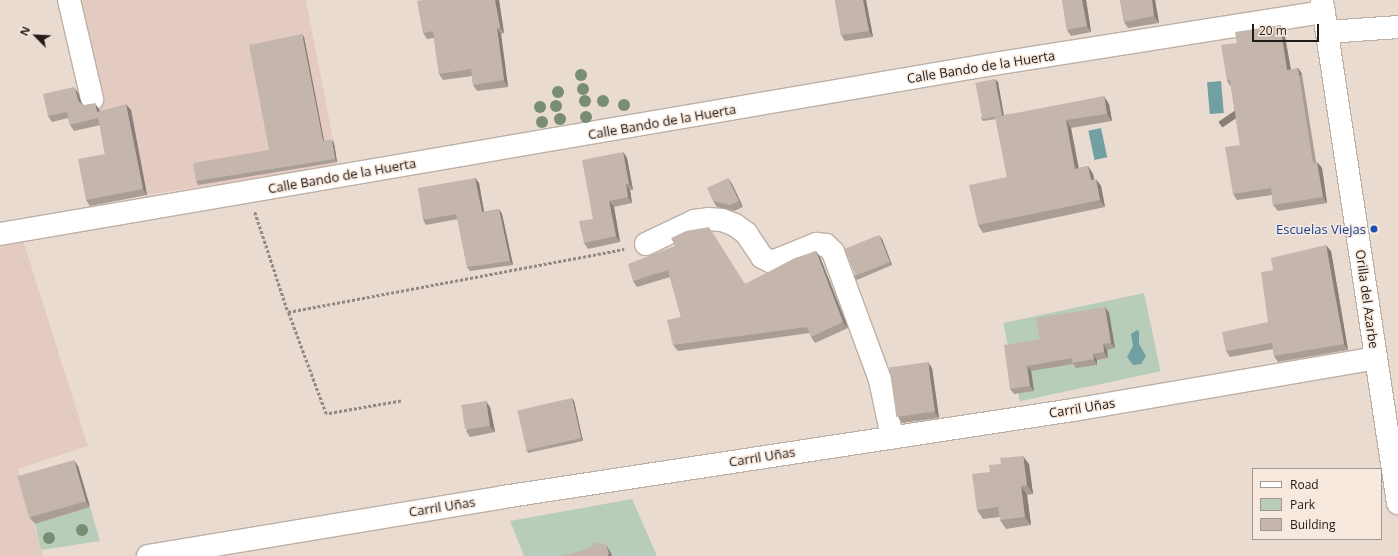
<!DOCTYPE html>
<meta charset="utf-8">
<style>
body{margin:0}
#map{position:relative;width:1398px;height:556px;overflow:hidden;background:#eadbd1;font-family:"Open Sans",sans-serif}
div>[style]{position:absolute}
[style*='--x']{left:calc(var(--x)*1px);top:calc(var(--y)*1px);width:calc(var(--w)*1px);rotate:calc(var(--a)*1deg)}
.industrial>*{inset:0;background:#e3cbc2}
.green>*{inset:0;background:#b7cdb9;transform-origin:0 0}
.water>*{inset:0;background:#71a0a3;transform-origin:0 0}
.path>*{height:2.5px;margin-top:-1.25px;transform-origin:0;background:repeating-linear-gradient(90deg,#948982 0 3px,transparent 0 5px)}
.roads{filter:drop-shadow(1px 0 #bdafa4) drop-shadow(-1px 0 #bdafa4) drop-shadow(0 1px #bdafa4) drop-shadow(0 -1px #bdafa4)}
.minor>*{height:22px;margin:-11px;padding:0 11px;transform-origin:11px;border-radius:11px;background:#fff}
.major>*{height:22px;margin:-11px;padding:0 11px;transform-origin:11px;border-radius:11px;background:#fff}
.trees>*{width:12px;height:12px;margin:-6px;border-radius:50%;background:#798c74}
.wall>*{inset:0;background:#a99d94}
.shaded-wall>*{inset:0;background:#897f78;transform-origin:0 0}
.building>*{inset:0;background:#c4b6ac;transform-origin:0 0}
.dots>*{width:11px;height:11px;translate:-50% -50%;box-sizing:border-box;border:2px solid #f7e9de;border-radius:50%}
span{translate:-50% -50%;white-space:nowrap;text-align:center;line-height:1.15;-webkit-text-stroke:3px #f7e9de;paint-order:stroke}
.street-label{font-size:13px;color:#211c18}
.transit-label{font-size:13px;color:#164399}
.right{translate:-100% -50%;text-align:right}
.legend{position:absolute;left:1252px;top:468px;width:130px;height:72px;box-sizing:border-box;background:#f7e9de;border:1px solid #a1978f;margin:0;padding:5px 7px;list-style:none;font-size:12px;color:#211c18}
.legend li{display:flex;align-items:center;gap:8px;height:20px}
.legend b{width:20px;border:1px solid #a1978f}
.north{position:absolute;left:16px;top:16px;width:40px;height:40px;-webkit-text-stroke:3px #f7e9de;paint-order:stroke;rotate:294deg;font-size:11px;font-weight:700;line-height:16px;text-align:center;color:#211c18}
.north::after{content:'';display:block;margin:auto;width:14px;height:18px;background:#211c18;clip-path:polygon(50% 0,100% 100%,50% 72%,0 100%)}
.scale{position:absolute;left:1252px;top:24px;width:67px;height:18px;box-sizing:border-box;border:2px solid #211c18;border-top:0;padding-left:5px;font-size:12px;line-height:14px;white-space:nowrap;color:#211c18;-webkit-text-stroke:3px #f7e9de;paint-order:stroke}
</style>
<div id="map">
<div class="industrial">
<div style="clip-path:polygon(75px 0,306px 0,338px 165px,147px 195px,131px 110px,101px 116px)"></div>
<div style="clip-path:polygon(23px 240px,88px 446px,18px 469px,43px 556px,0 556px,0 245px)"></div>
</div>
<div class="green">
<div style="left:1144px;top:293px;width:80px;height:144px;rotate:78deg"></div>
<div style="clip-path:polygon(632px 499px,657px 556px,524px 556px,510px 521px)"></div>
<div style="clip-path:polygon(90px 507px,100px 541px,41px 550px,35px 524px)"></div>
</div>
<div class="water">
<div style="left:1221px;top:81px;width:32px;height:14px;rotate:85deg"></div>
<div style="left:1101px;top:128px;width:30px;height:13px;rotate:78deg"></div>
<div style="clip-path:polygon(1137px 330px,1139px 331px,1139px 344px,1146px 356px,1141px 364px,1133px 365px,1127px 357px,1133px 346px,1131px 334px)"></div>
</div>
<div class="path">
<div style="--x:255;--y:212;--w:105;--a:71.7"></div>
<div style="--x:401;--y:401;--w:76;--a:170.2"></div>
<div style="--x:326;--y:414;--w:109;--a:-110.4"></div>
<div style="--x:288;--y:312;--w:342;--a:-10.6"></div>
</div>
<div class="roads">
<div class="minor">
<div style="--x:69;--y:0;--w:102;--a:76.9"></div>
<div style="--x:1327;--y:32;--w:71;--a:-4"></div>
<div style="--x:0;--y:234;--w:1002;--a:-9.71"></div>
<div style="--x:988;--y:65;--w:340;--a:-9"></div>
<div style="--x:646;--y:244;--w:53;--a:-25.6"></div>
<div style="--x:694;--y:221;--w:14;--a:-8"></div>
<div style="--x:708;--y:219;--w:14;--a:4"></div>
<div style="--x:722;--y:220;--w:14;--a:21"></div>
<div style="--x:735;--y:225;--w:14;--a:36"></div>
<div style="--x:746;--y:233;--w:29;--a:56"></div>
<div style="--x:762;--y:257;--w:11;--a:27"></div>
<div style="--x:772;--y:262;--w:48;--a:-22.2"></div>
<div style="--x:816;--y:244;--w:10;--a:6"></div>
<div style="--x:826;--y:245;--w:10;--a:45"></div>
<div style="--x:833;--y:252;--w:136;--a:69.8"></div>
<div style="--x:880;--y:380;--w:58;--a:78.1"></div>
<div style="--x:148;--y:556;--w:360;--a:-9.4"></div>
<div style="--x:503;--y:497;--w:577;--a:-8.68"></div>
<div style="--x:1073;--y:410;--w:307;--a:-9.7"></div>
</div>
<div class="major">
<div style="--x:1322;--y:0;--w:509;--a:81.41"></div>
</div>
</div>
<div class="trees">
<div style="left:581px;top:75px"></div>
<div style="left:583px;top:89px"></div>
<div style="left:558px;top:92px"></div>
<div style="left:585px;top:101px"></div>
<div style="left:603px;top:101px"></div>
<div style="left:624px;top:105px"></div>
<div style="left:556px;top:106px"></div>
<div style="left:540px;top:107px"></div>
<div style="left:586px;top:117px"></div>
<div style="left:560px;top:119px"></div>
<div style="left:542px;top:122px"></div>
<div style="left:82px;top:530px"></div>
<div style="left:49px;top:538px"></div>
</div>
<div class="wall">
<div style="clip-path:polygon(499px 0,504px 33px,501px 34px,508px 87px,477px 91px,473px 85px,472px 76px,443px 80px,439px 74px,434px 38px,427px 39px,423px 33px)"></div>
<div style="clip-path:polygon(835px 0,866px 0,873px 37px,845px 41px,841px 35px)"></div>
<div style="clip-path:polygon(1062px 0,1086px 0,1091px 32px,1071px 36px,1067px 30px)"></div>
<div style="clip-path:polygon(1120px 0,1155px 0,1159px 23px,1128px 28px,1124px 22px)"></div>
<div style="clip-path:polygon(1280px 25px,1284px 31px,1291px 70px,1298px 68px,1302px 74px,1316px 162px,1317px 162px,1322px 168px,1327px 203px,1278px 211px,1273px 205px,1272px 195px,1237px 200px,1233px 194px,1240px 145px,1231px 87px,1227px 81px,1237px 43px)"></div>
<div style="clip-path:polygon(304px 37px,324px 141px,332px 140px,334px 143px,337px 162px,198px 185px,196px 181px,269px 150px)"></div>
<div style="clip-path:polygon(998px 82px,1004px 115px,1109px 104px,1112px 121px,1071px 128px,1079px 168px,1088px 166px,1093px 174px,1094px 179px,1101px 186px,1105px 207px,983px 233px,978px 225px,1007px 177px,996px 119px,983px 121px,981px 118px)"></div>
<div style="clip-path:polygon(78px 93px,82px 103px,84px 105px,99px 109px,100px 111px,131px 110px,147px 195px,90px 206px,86px 200px,105px 154px,100px 125px,74px 131px,70px 125px,68px 118px,52px 122px,48px 116px)"></div>
<div style="clip-path:polygon(623px 152px,627px 158px,633px 190px,630px 190px,632px 203px,614px 207px,620px 242px,588px 249px,584px 243px,593px 219px)"></div>
<div style="clip-path:polygon(475px 178px,479px 183px,484px 212px,499px 209px,502px 214px,513px 265px,470px 271px,467px 267px,458px 219px,426px 225px,423px 220px)"></div>
<div style="clip-path:polygon(728px 178px,732px 184px,743px 207px,734px 211px,717px 207px,713px 201px)"></div>
<div style="clip-path:polygon(882px 239px,892px 265px,857px 280px,854px 277px)"></div>
<div style="clip-path:polygon(675px 246px,746px 284px,816px 251px,820px 257px,848px 328px,815px 343px,811px 337px,810px 333px,678px 351px,673px 345px,681px 317px,670px 277px,637px 287px,633px 281px)"></div>
<div style="clip-path:polygon(1331px 251px,1348px 350px,1278px 362px,1274px 356px,1273px 349px,1230px 357px,1226px 351px,1268px 322px,1273px 270px)"></div>
<div style="clip-path:polygon(1105px 307px,1109px 313px,1115px 348px,1107px 350px,1108px 358px,1097px 360px,1097px 365px,1076px 368px,1073px 364px,1031px 371px,1034px 391px,1014px 394px,1010px 389px,1040px 339px)"></div>
<div style="clip-path:polygon(932px 368px,939px 418px,902px 423px,898px 417px)"></div>
<div style="clip-path:polygon(572px 398px,574px 401px,583px 441px,528px 453px,526px 449px)"></div>
<div style="clip-path:polygon(490px 407px,495px 432px,470px 437px,466px 431px)"></div>
<div style="clip-path:polygon(1029px 464px,1033px 494px,1027px 495px,1031px 525px,1006px 529px,1000px 520px,1000px 517px,983px 519px,977px 510px,990px 472px)"></div>
<div style="clip-path:polygon(78px 466px,90px 507px,35px 524px,30px 518px)"></div>
</div>
<div class="shaded-wall">
<div style="clip-path:polygon(495px 0,499px 0,504px 33px,500px 27px)"></div>
<div style="clip-path:polygon(863px 0,866px 0,873px 37px,869px 31px)"></div>
<div style="clip-path:polygon(1082px 0,1086px 0,1091px 32px,1087px 26px)"></div>
<div style="clip-path:polygon(1152px 0,1155px 0,1159px 23px,1154px 16px)"></div>
<div style="clip-path:polygon(1280px 25px,1284px 31px,1292px 76px,1287px 70px)"></div>
<div style="clip-path:polygon(497px 28px,501px 34px,508px 87px,504px 80px)"></div>
<div style="clip-path:polygon(302px 34px,304px 37px,325px 145px,323px 141px)"></div>
<div style="left:1298px;top:68px;width:7px;height:96px;rotate:56deg"></div>
<div style="clip-path:polygon(995px 79px,998px 82px,1004px 118px,1002px 115px)"></div>
<div style="clip-path:polygon(74px 87px,78px 93px,83px 108px,79px 102px)"></div>
<div style="clip-path:polygon(1104px 96px,1109px 104px,1112px 121px,1107px 114px)"></div>
<div style="clip-path:polygon(95px 103px,99px 109px,101px 118px,97px 112px)"></div>
<div style="clip-path:polygon(126px 104px,131px 110px,147px 195px,143px 189px)"></div>
<div style="clip-path:polygon(1066px 120px,1071px 128px,1080px 177px,1075px 169px)"></div>
<div style="clip-path:polygon(332px 140px,334px 143px,337px 162px,335px 159px)"></div>
<div style="clip-path:polygon(623px 152px,627px 158px,633px 190px,629px 184px)"></div>
<div style="clip-path:polygon(1317px 162px,1322px 168px,1327px 203px,1323px 197px)"></div>
<div style="clip-path:polygon(1088px 166px,1093px 174px,1096px 187px,1091px 180px)"></div>
<div style="clip-path:polygon(475px 178px,479px 183px,485px 217px,482px 212px)"></div>
<div style="clip-path:polygon(728px 178px,732px 184px,743px 207px,739px 201px)"></div>
<div style="clip-path:polygon(1096px 179px,1101px 186px,1105px 207px,1100px 200px)"></div>
<div style="clip-path:polygon(626px 184px,630px 190px,632px 203px,628px 197px)"></div>
<div style="clip-path:polygon(609px 201px,614px 207px,620px 242px,616px 236px)"></div>
<div style="clip-path:polygon(499px 209px,502px 214px,513px 265px,510px 261px)"></div>
<div style="clip-path:polygon(879px 235px,882px 239px,892px 265px,890px 262px)"></div>
<div style="clip-path:polygon(1326px 245px,1331px 251px,1348px 350px,1344px 344px)"></div>
<div style="clip-path:polygon(816px 251px,820px 257px,848px 328px,843px 322px)"></div>
<div style="clip-path:polygon(1105px 307px,1109px 313px,1115px 348px,1111px 343px)"></div>
<div style="clip-path:polygon(1103px 344px,1107px 350px,1108px 358px,1104px 352px)"></div>
<div style="clip-path:polygon(1093px 354px,1097px 360px,1097px 365px,1094px 359px)"></div>
<div style="clip-path:polygon(928px 362px,932px 368px,939px 418px,935px 412px)"></div>
<div style="clip-path:polygon(1027px 366px,1031px 371px,1034px 391px,1030px 386px)"></div>
<div style="clip-path:polygon(572px 398px,574px 401px,583px 441px,581px 438px)"></div>
<div style="clip-path:polygon(486px 401px,490px 407px,495px 432px,490px 426px)"></div>
<div style="clip-path:polygon(1023px 456px,1029px 464px,1033px 494px,1027px 485px)"></div>
<div style="clip-path:polygon(74px 460px,78px 466px,90px 507px,86px 501px)"></div>
<div style="clip-path:polygon(1021px 486px,1027px 495px,1031px 525px,1025px 517px)"></div>
<div style="clip-path:polygon(606px 545px,610px 551px,612px 556px,608px 556px)"></div>
</div>
<div class="building">
<div style="clip-path:polygon(423px 0,495px 0,500px 27px,497px 28px,504px 80px,473px 85px,471px 69px,439px 74px,433px 31px,423px 33px,417px 1px)"></div>
<div style="clip-path:polygon(835px 0,863px 0,869px 31px,841px 35px)"></div>
<div style="clip-path:polygon(1062px 0,1082px 0,1087px 26px,1067px 30px)"></div>
<div style="clip-path:polygon(1120px 0,1152px 0,1154px 16px,1124px 22px)"></div>
<div style="clip-path:polygon(1280px 25px,1287px 70px,1298px 68px,1313px 163px,1317px 162px,1323px 197px,1273px 205px,1271px 188px,1233px 194px,1225px 147px,1240px 145px,1230px 80px,1227px 81px,1221px 45px,1237px 43px,1235px 32px)"></div>
<div style="clip-path:polygon(302px 34px,323px 141px,332px 140px,335px 159px,196px 181px,193px 163px,269px 150px,249px 45px)"></div>
<div style="left:995px;top:79px;width:37px;height:20px;rotate:79deg"></div>
<div style="clip-path:polygon(74px 87px,79px 102px,84px 105px,95px 103px,97px 112px,126px 104px,143px 189px,86px 200px,78px 159px,105px 154px,98px 118px,70px 125px,67px 112px,48px 116px,43px 94px)"></div>
<div style="clip-path:polygon(1104px 96px,1107px 114px,1066px 120px,1075px 169px,1088px 166px,1091px 180px,1096px 179px,1100px 200px,978px 225px,969px 185px,1007px 177px,995px 117px)"></div>
<div style="clip-path:polygon(623px 152px,629px 184px,626px 184px,628px 197px,609px 201px,616px 236px,584px 243px,579px 221px,593px 219px,582px 160px)"></div>
<div style="clip-path:polygon(475px 178px,482px 212px,499px 209px,510px 261px,467px 267px,456px 214px,423px 220px,418px 188px)"></div>
<div style="clip-path:polygon(728px 178px,739px 201px,730px 205px,713px 201px,707px 188px)"></div>
<div style="clip-path:polygon(709px 227px,745px 284px,795px 258px,816px 251px,843px 322px,811px 337px,807px 327px,673px 345px,667px 320px,681px 317px,668px 270px,633px 281px,628px 264px,675px 246px,671px 238px,686px 231px)"></div>
<div style="left:879px;top:235px;width:29px;height:37px;rotate:68deg"></div>
<div style="clip-path:polygon(1326px 245px,1344px 344px,1274px 356px,1272px 343px,1226px 351px,1222px 332px,1268px 322px,1261px 272px,1273px 270px,1271px 258px)"></div>
<div style="clip-path:polygon(1105px 307px,1111px 343px,1103px 344px,1104px 352px,1093px 354px,1094px 359px,1072px 363px,1072px 358px,1027px 366px,1030px 386px,1010px 389px,1004px 345px,1040px 339px,1036px 318px)"></div>
<div style="left:928px;top:362px;width:50px;height:39px;rotate:82deg"></div>
<div style="left:572px;top:398px;width:41px;height:56px;rotate:77deg"></div>
<div style="left:486px;top:401px;width:25px;height:25px;rotate:81deg"></div>
<div style="clip-path:polygon(1023px 456px,1027px 485px,1021px 486px,1025px 517px,1000px 520px,998px 507px,977px 510px,972px 474px,990px 472px,989px 465px,1001px 464px,1000px 458px)"></div>
<div style="left:74px;top:460px;width:43px;height:59px;rotate:74deg"></div>
<div style="clip-path:polygon(596px 542px,606px 545px,609px 553px,608px 556px,561px 556px,587px 549px)"></div>
</div>
<div class="dots">
<div style="left:1374px;top:229px;background:#1a4fb4"></div>
</div>
<div class="street-label">
<span style="left:981px;top:67px;rotate:-9deg">Calle Bando de la Huerta</span>
<span style="left:662px;top:122px;rotate:-10deg">Calle Bando de la Huerta</span>
<span style="left:342px;top:176px;rotate:-10deg">Calle Bando de la Huerta</span>
<span style="left:1367px;top:299px;rotate:82deg">Orilla del Azarbe</span>
<span style="left:1082px;top:408px;rotate:-9deg">Carril Uñas</span>
<span style="left:762px;top:457px;rotate:-9deg">Carril Uñas</span>
<span style="left:442px;top:507px;rotate:-9deg">Carril Uñas</span>
</div>
<div class="transit-label">
<span class="right" style="left:1366px;top:229px">Escuelas Viejas</span>
</div>
<ul class="legend">
<li><b style="height:5px;background:#fff"></b>Road</li>
<li><b style="height:11px;background:#b7cdb9"></b>Park</li>
<li><b style="height:11px;background:#c4b6ac"></b>Building</li>
</ul>
<div class="north">N</div>
<div class="scale">20 m</div>
</div>
